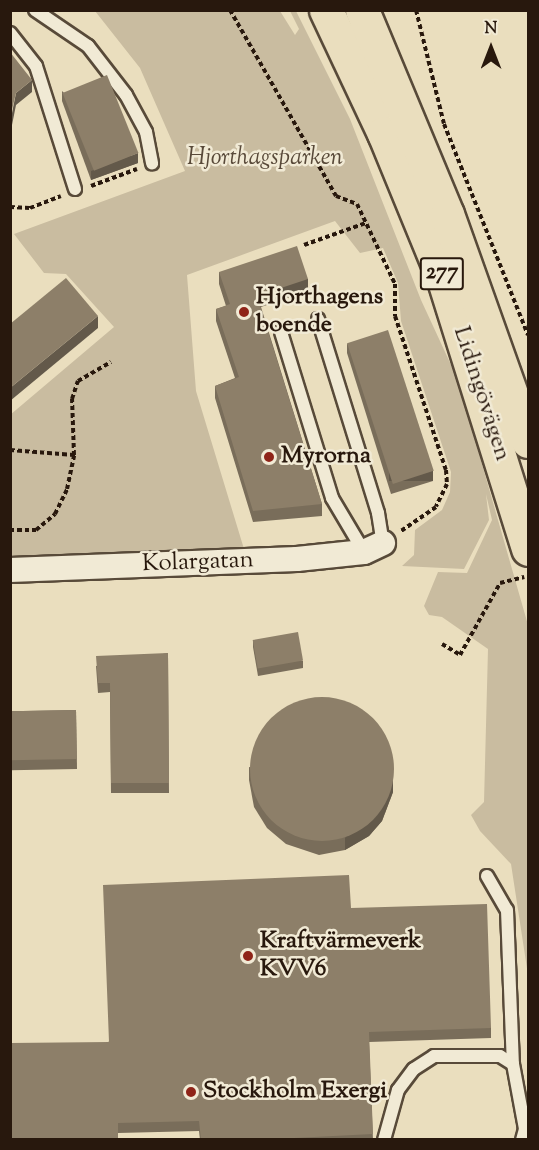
<!DOCTYPE html>
<meta charset="utf-8">
<style>
body{margin:0}
#map{position:relative;width:539px;height:1150px;overflow:hidden;background:#eadebe;font-family:"Sorts Mill Goudy",serif}
div>[style]{position:absolute}
[style*='--x']{left:calc(var(--x)*1px);top:calc(var(--y)*1px);width:calc(var(--w)*1px);rotate:calc(var(--a)*1deg)}
.green>*{inset:0;background:#c9bca0}
.path>*{height:4px;margin-top:-2px;transform-origin:0;background:repeating-linear-gradient(90deg,#28180d 0 4.5px,transparent 0 7.5px)}
.roads{filter:drop-shadow(2px 0 #584a39) drop-shadow(-2px 0 #584a39) drop-shadow(0 2px #584a39) drop-shadow(0 -2px #584a39)}
.lane>*{height:12px;margin:-6px;padding:0 6px;transform-origin:6px;border-radius:6px;background:#f1ead5}
.street>*{height:24px;margin:-12px;padding:0 12px;transform-origin:12px;border-radius:12px;background:#f1ead5}
.highway>*{height:33px;margin:-16.5px;padding:0 16.5px;transform-origin:16.5px;border-radius:16.5px;background:#eadebe}
.wall>*{inset:0;background:#796d5a;transform-origin:0 0}
.shaded-wall>*{inset:0;background:#63594a;transform-origin:0 0}
.building>*{inset:0;background:#8d7f69;transform-origin:0 0}
.round{border-radius:50%}
.dots>*{width:16px;height:16px;translate:-50% -50%;box-sizing:border-box;border:3px solid #f1ead5;border-radius:50%}
span{translate:-50% -50%;white-space:nowrap;text-align:center;line-height:1.15;-webkit-text-stroke:5px #f1ead5;paint-order:stroke}
.shield-label span{padding:2px 4px;background:#f1ead5;border:2px solid;border-radius:4px;-webkit-text-stroke-width:0}
.shield-label{font-size:22px;color:#28180d;font-weight:700}
.park-label{font-size:24px;color:#584939;font-style:italic}
.poi-label{font-size:24px;color:#28180d;font-weight:700}
.left{translate:0 -50%;text-align:left}
.street-label{font-size:24px;color:#28180d}
.frame{position:absolute;inset:0;border:12px solid #28180d;pointer-events:none}
.north{position:absolute;left:461px;top:18px;width:60px;height:60px;-webkit-text-stroke:4px #f1ead5;paint-order:stroke;rotate:0deg;font-size:16px;font-weight:700;line-height:24px;text-align:center;color:#28180d}
.north::after{content:'';display:block;margin:auto;width:21px;height:27px;background:#28180d;clip-path:polygon(50% 0,100% 100%,50% 72%,0 100%)}
</style>
<div id="map">
<div class="green">
<div style="clip-path:polygon(95px 11px,280px 11px,295px 35px,299px 29px,290px 11px,296px 11px,350px 119px,421px 300px,458px 380px,528px 625px,528px 975px,511px 864px,480px 831px,471px 815px,484px 802px,488px 649px,442px 617px,429px 615px,424px 606px,438px 572px,467px 573px,492px 520px,486px 494px,489px 520px,464px 569px,402px 566px,414px 555px,415px 530px,442px 510px,450px 492px,451px 472px,401px 321px,398px 283px,383px 248px,360px 253px,335px 221px,187px 275px,196px 391px,244px 549px,11px 558px,10px 415px,114px 327px,66px 274px,44px 273px,14px 234px,185px 171px,140px 68px)"></div>
</div>
<div class="path">
<div style="--x:230;--y:10;--w:214;--a:60.3"></div>
<div style="--x:336;--y:196;--w:22;--a:21"></div>
<div style="--x:357;--y:204;--w:89;--a:64.6"></div>
<div style="--x:395;--y:284;--w:32;--a:90"></div>
<div style="--x:395;--y:316;--w:162;--a:71.7"></div>
<div style="--x:446;--y:470;--w:14;--a:86"></div>
<div style="--x:447;--y:484;--w:25;--a:116"></div>
<div style="--x:436;--y:507;--w:42;--a:145.6"></div>
<div style="--x:416;--y:10;--w:117;--a:76.2"></div>
<div style="--x:444;--y:124;--w:227;--a:68.3"></div>
<div style="--x:91;--y:186;--w:49;--a:-20.3"></div>
<div style="--x:10;--y:207;--w:20;--a:3"></div>
<div style="--x:30;--y:208;--w:33;--a:-21"></div>
<div style="--x:304;--y:245;--w:66;--a:-19.5"></div>
<div style="--x:10;--y:450;--w:64;--a:4.5"></div>
<div style="--x:10;--y:530;--w:26;--a:0"></div>
<div style="--x:36;--y:530;--w:25;--a:-40"></div>
<div style="--x:55;--y:514;--w:28;--a:-64"></div>
<div style="--x:67;--y:489;--w:35;--a:-78"></div>
<div style="--x:74;--y:455;--w:56;--a:-92"></div>
<div style="--x:72;--y:399;--w:19;--a:-72"></div>
<div style="--x:78;--y:381;--w:38;--a:-30"></div>
<div style="--x:442;--y:644;--w:21;--a:31"></div>
<div style="--x:460;--y:655;--w:82;--a:-60.9"></div>
<div style="--x:500;--y:583;--w:25;--a:-14"></div>
</div>
<div class="roads">
<div class="lane">
<div style="--x:35;--y:10;--w:64;--a:34.2"></div>
<div style="--x:88;--y:46;--w:62;--a:52.2"></div>
<div style="--x:126;--y:95;--w:42;--a:61.6"></div>
<div style="--x:146;--y:132;--w:32;--a:79"></div>
<div style="--x:10;--y:33;--w:42;--a:51.8"></div>
<div style="--x:36;--y:66;--w:129;--a:72.4"></div>
<div style="--x:318;--y:319;--w:203;--a:72.8"></div>
<div style="--x:378;--y:513;--w:30;--a:81"></div>
<div style="--x:281;--y:332;--w:174;--a:72.9"></div>
<div style="--x:332;--y:498;--w:63;--a:59.3"></div>
<div style="--x:487;--y:876;--w:39;--a:60"></div>
<div style="--x:507;--y:910;--w:154;--a:87.8"></div>
<div style="--x:513;--y:1064;--w:66;--a:79.5"></div>
<div style="--x:525;--y:1129;--w:11;--a:105"></div>
<div style="--x:384;--y:1140;--w:52;--a:-74.4"></div>
<div style="--x:398;--y:1090;--w:26;--a:-53"></div>
<div style="--x:414;--y:1069;--w:24;--a:-33"></div>
<div style="--x:434;--y:1056;--w:66;--a:0"></div>
<div style="--x:500;--y:1056;--w:15;--a:32"></div>
</div>
<div class="street">
<div style="--x:10;--y:570;--w:287;--a:-2.2"></div>
<div style="--x:297;--y:559;--w:67;--a:-6"></div>
<div style="--x:364;--y:552;--w:21;--a:-25"></div>
</div>
<div class="highway">
<div style="--x:326;--y:10;--w:136;--a:64.8"></div>
<div style="--x:384;--y:133;--w:156;--a:67.7"></div>
<div style="--x:443;--y:277;--w:285;--a:72.6"></div>
<div style="--x:362;--y:10;--w:221;--a:67.4"></div>
<div style="--x:447;--y:214;--w:241;--a:70.4"></div>
</div>
</div>
<div class="wall">
<div style="clip-path:polygon(62px 91px,138px 163px,91px 180px,62px 101px)"></div>
<div style="clip-path:polygon(219px 272px,308px 291px,261px 307px,322px 504px,322px 516px,253px 522px,215px 398px,215px 386px,235px 378px,216px 321px,216px 309px,226px 306px,219px 284px)"></div>
<div style="clip-path:polygon(347px 343px,433px 481px,391px 494px,347px 353px)"></div>
<div style="clip-path:polygon(253px 640px,303px 661px,303px 668px,258px 676px,253px 647px)"></div>
<div style="clip-path:polygon(168px 653px,169px 793px,111px 793px,110px 692px,98px 693px,96px 666px)"></div>
<div style="left:76px;top:710px;width:59px;height:66px;rotate:89deg"></div>
<div style="clip-path:polygon(249px 767px,393px 792px,382px 821px,369px 836px,345px 850px,319px 855px,286px 844px,267px 828px,254px 807px,249px 780px)"></div>
<div style="clip-path:polygon(10px 787px,12px 849px,12px 859px,10px 859px)"></div>
<div style="clip-path:polygon(351px 908px,491px 1028px,491px 1038px,369px 1042px,373px 1140px,200px 1140px,199px 1131px,118px 1133px,108px 1042px)"></div>
</div>
<div class="shaded-wall">
<div style="clip-path:polygon(32px 80px,32px 92px,16px 105px,11px 130px,11px 118px,16px 93px)"></div>
<div style="clip-path:polygon(138px 153px,138px 163px,91px 180px,91px 171px)"></div>
<div style="left:308px;top:279px;width:12px;height:54px;rotate:90deg"></div>
<div style="clip-path:polygon(98px 316px,98px 328px,10px 401px,10px 388px)"></div>
<div style="left:433px;top:471px;width:10px;height:44px;rotate:90deg"></div>
<div style="clip-path:polygon(393px 780px,393px 792px,382px 821px,369px 836px,345px 850px,345px 838px)"></div>
</div>
<div class="building">
<div style="clip-path:polygon(10px 52px,32px 80px,16px 93px,10px 118px)"></div>
<div style="left:107px;top:75px;width:84px;height:48px;rotate:68deg"></div>
<div style="clip-path:polygon(297px 246px,308px 279px,257px 296px,322px 504px,253px 511px,215px 386px,239px 377px,216px 309px,230px 304px,219px 272px)"></div>
<div style="clip-path:polygon(66px 278px,98px 316px,10px 388px,10px 324px)"></div>
<div style="left:388px;top:330px;width:148px;height:43px;rotate:72deg"></div>
<div style="left:298px;top:632px;width:29px;height:46px;rotate:80deg"></div>
<div style="clip-path:polygon(168px 653px,169px 783px,111px 783px,110px 683px,98px 683px,96px 656px)"></div>
<div class="round" style="left:250px;top:697px;width:144px;height:144px"></div>
<div style="left:76px;top:710px;width:49px;height:66px;rotate:89deg"></div>
<div style="clip-path:polygon(10px 787px,12px 849px,10px 849px)"></div>
<div style="clip-path:polygon(349px 875px,351px 908px,487px 904px,491px 1028px,369px 1032px,373px 1134px,255px 1140px,201px 1140px,199px 1121px,118px 1123px,118px 1140px,10px 1140px,10px 1043px,109px 1042px,103px 885px)"></div>
</div>
<div class="dots">
<div style="left:244px;top:312px;background:#8f2418"></div>
<div style="left:269px;top:457px;background:#8f2418"></div>
<div style="left:248px;top:956px;background:#8f2418"></div>
<div style="left:191px;top:1092px;background:#8f2418"></div>
</div>
<div class="shield-label">
<span style="left:442px;top:274px">277</span>
</div>
<div class="park-label">
<span style="left:265px;top:159px">Hjorthagsparken</span>
</div>
<div class="poi-label">
<span class="left" style="left:256px;top:312px">Hjorthagens<br>boende</span>
<span class="left" style="left:281px;top:457px">Myrorna</span>
<span class="left" style="left:260px;top:956px">Kraftvärmeverk<br>KVV6</span>
<span class="left" style="left:203px;top:1092px">Stockholm Exergi</span>
</div>
<div class="street-label">
<span style="left:481px;top:394px;rotate:72deg">Lidingövägen</span>
<span style="left:198px;top:563px;rotate:-2deg">Kolargatan</span>
</div>
<div class="frame"></div>
<div class="north">N</div>
</div>
